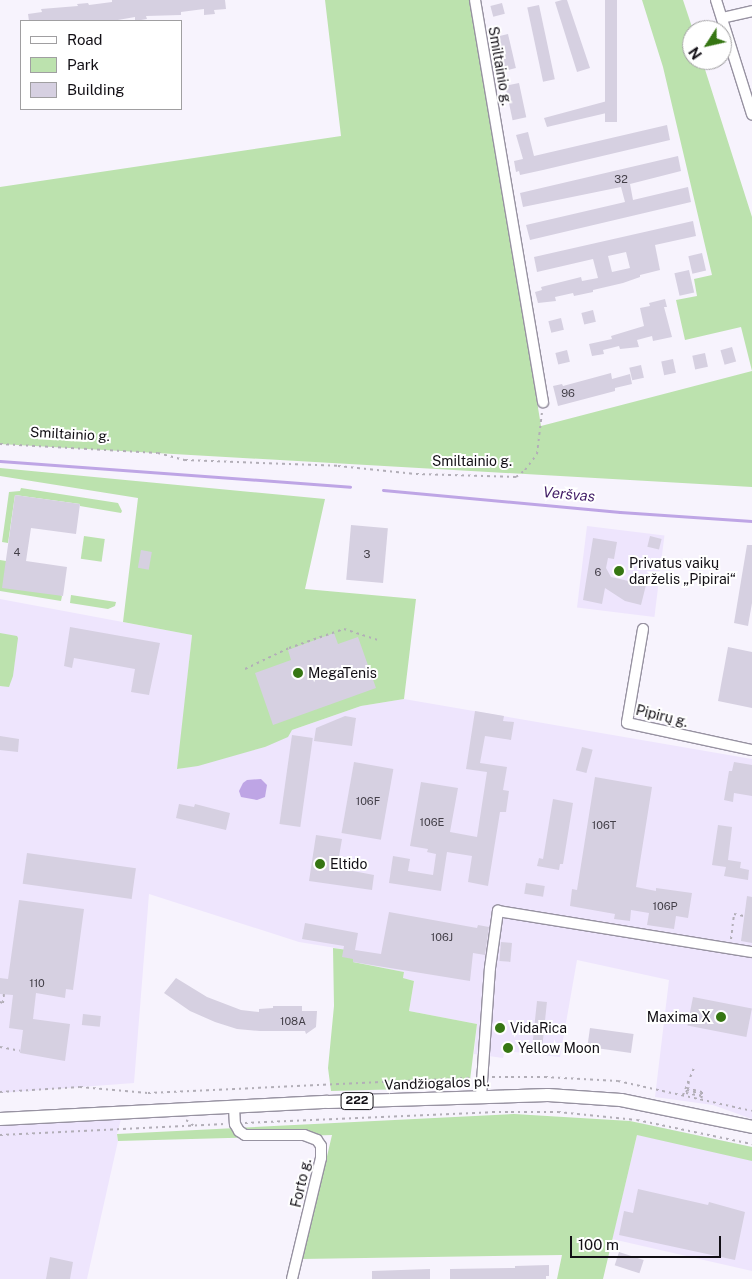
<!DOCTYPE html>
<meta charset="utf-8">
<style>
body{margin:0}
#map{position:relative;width:752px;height:1279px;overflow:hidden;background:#f7f3fd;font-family:"Public Sans",sans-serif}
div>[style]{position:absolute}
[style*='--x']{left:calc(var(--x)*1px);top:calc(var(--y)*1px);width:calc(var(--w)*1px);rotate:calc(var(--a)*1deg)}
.built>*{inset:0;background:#eee5fd;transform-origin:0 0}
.green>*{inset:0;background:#bce2ae;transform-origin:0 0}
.water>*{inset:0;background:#bea5e5}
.stream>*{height:3px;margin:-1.5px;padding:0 1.5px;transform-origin:1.5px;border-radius:1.5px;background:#bea5e5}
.building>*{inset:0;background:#d6d0e1;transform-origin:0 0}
.path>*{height:2px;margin-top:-1px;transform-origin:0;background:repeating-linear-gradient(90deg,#b2aeb7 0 2.5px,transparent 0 6.5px)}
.roads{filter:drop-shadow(1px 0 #9792a1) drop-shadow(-1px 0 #9792a1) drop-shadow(0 1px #9792a1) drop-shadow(0 -1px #9792a1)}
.minor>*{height:10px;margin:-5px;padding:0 5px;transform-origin:5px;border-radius:5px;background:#fff}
.major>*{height:12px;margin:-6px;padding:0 6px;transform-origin:6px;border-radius:6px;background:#fff}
.dots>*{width:14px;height:14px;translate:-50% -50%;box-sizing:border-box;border:2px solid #fff;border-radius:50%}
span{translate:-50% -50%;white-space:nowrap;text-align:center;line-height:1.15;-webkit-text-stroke:4px #fff;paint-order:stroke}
.number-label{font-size:11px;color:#433f48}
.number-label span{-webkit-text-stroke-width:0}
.shield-label span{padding:1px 4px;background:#fff;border:1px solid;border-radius:4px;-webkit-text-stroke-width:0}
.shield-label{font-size:12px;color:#120f15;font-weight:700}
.street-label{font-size:14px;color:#120f15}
.poi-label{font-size:14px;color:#120f15}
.left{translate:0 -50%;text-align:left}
.right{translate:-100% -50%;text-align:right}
.water-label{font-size:15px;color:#401b65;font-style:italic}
.legend{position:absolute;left:20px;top:20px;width:162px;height:90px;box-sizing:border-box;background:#fff;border:1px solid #a09fa1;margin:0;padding:6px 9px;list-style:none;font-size:15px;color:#120f15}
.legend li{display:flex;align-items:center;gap:10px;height:25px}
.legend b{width:25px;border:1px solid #a09fa1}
.north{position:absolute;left:682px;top:20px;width:50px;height:50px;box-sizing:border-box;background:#fff;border:1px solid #a09fa1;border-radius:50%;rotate:235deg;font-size:14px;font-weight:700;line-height:20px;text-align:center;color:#120f15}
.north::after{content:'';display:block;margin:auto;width:18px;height:22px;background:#367613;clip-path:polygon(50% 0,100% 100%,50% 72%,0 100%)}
.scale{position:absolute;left:570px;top:1236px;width:151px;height:22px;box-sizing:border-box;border:2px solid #120f15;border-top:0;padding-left:6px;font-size:15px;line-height:18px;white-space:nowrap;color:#120f15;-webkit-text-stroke:4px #fff;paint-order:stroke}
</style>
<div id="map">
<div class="built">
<div style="left:587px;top:526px;width:78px;height:82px;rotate:7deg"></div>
<div style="clip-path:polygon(0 599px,192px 635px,178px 769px,265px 747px,292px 730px,361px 706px,404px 699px,752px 759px,752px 1119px,713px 1105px,655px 1097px,669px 980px,577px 960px,560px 1057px,505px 1051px,503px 1058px,474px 1054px,477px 1024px,409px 1011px,414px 981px,403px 978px,404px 972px,353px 962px,354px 951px,299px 942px,149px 894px,134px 1083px,0 1093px)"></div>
<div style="clip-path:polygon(123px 1112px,117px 1134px,118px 1141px,87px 1279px,0 1279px,0 1119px)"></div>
<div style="clip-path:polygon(640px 1123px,752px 1147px,752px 1271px,612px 1239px)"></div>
</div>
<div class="green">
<div style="clip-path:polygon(325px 0,471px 0,541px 426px,752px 371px,741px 327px,685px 340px,676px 300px,697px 296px,694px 279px,712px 275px,663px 67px,642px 0,683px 0,693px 30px,692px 60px,702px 60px,752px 217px,752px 487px,0 444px,0 187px,341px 136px)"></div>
<div style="clip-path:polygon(0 468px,325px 499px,305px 589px,416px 599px,404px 699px,361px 706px,292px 730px,288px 737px,265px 747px,198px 766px,177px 769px,192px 635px,123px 622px,138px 498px,0 476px)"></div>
<div style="clip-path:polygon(21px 488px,118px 503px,122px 511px,121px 513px,80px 506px,80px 504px,15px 495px,8px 543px,2px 542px,9px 492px,20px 491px)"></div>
<div style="left:84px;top:536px;width:21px;height:23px;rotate:8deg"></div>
<div style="clip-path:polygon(0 560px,6px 561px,62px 596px,61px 601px,0 591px)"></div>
<div style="clip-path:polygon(71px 595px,116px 602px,115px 606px,108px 609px,70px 603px)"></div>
<div style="clip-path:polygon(0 633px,17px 636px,18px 638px,13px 676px,9px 687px,0 686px)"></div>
<div style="clip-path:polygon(333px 948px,355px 951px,353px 962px,404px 972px,403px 978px,414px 981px,409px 1011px,477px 1024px,470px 1080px,467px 1083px,445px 1088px,331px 1091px,328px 1068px,334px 1006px)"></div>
<div style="clip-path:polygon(514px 1114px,630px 1121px,752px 1147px,752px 1161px,637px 1135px,603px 1279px,557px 1279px,562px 1255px,300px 1259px,309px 1233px,332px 1135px,118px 1141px,117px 1134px)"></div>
</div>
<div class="water">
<div style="clip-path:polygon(261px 779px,267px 785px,265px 797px,257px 800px,241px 797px,239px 791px,243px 783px,247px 780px)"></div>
</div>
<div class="stream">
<div style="--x:0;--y:461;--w:351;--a:4.2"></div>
<div style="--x:383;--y:490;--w:238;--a:5.3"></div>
<div style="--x:620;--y:512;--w:132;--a:3.9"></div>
</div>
<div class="building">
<div style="clip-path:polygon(112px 0,225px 0,226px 9px,214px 10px,215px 14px,204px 15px,204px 9px,181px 12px,181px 15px,146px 16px,147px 19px,135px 21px,135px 17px,112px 21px,29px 21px,28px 14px,42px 12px,41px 9px,78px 6px,77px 4px,88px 3px,89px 5px,112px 2px)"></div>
<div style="clip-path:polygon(562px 0,567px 0,590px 68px,577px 72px,555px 2px)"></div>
<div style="left:605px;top:0;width:12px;height:122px"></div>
<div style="left:502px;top:3px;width:11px;height:12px;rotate:75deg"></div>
<div style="left:539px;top:5px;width:76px;height:12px;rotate:78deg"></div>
<div style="left:508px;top:34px;width:35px;height:12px;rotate:77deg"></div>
<div style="left:519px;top:83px;width:35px;height:14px;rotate:78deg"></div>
<div style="clip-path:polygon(611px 100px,615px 111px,547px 127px,544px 118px)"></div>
<div style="clip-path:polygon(667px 125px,670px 140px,543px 170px,520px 175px,519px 171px,516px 172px,514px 161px,523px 159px,516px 135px,528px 132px,534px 156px)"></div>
<div style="clip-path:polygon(678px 156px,681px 171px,630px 184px,633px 200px,688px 187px,691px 202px,530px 240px,526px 225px,625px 202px,621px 187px,523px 207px,520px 193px)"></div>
<div style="clip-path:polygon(evenodd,693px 221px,696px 236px,655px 245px,660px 270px,640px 275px,640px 277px,623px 283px,593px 290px,593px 292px,574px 296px,573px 293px,555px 297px,556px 301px,538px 303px,535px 292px,542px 290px,541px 287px,581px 277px,582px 281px,598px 278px,593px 259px,537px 272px,534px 257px,693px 221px,626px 252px,630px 268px,612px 272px,608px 256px,626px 252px)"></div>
<div style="left:702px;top:253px;width:18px;height:14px;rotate:77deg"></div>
<div style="left:689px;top:270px;width:23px;height:15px;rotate:77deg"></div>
<div style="clip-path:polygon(665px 299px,667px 307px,664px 307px,672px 337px,653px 341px,652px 336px,637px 340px,639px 347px,620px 349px,619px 346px,603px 350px,604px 354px,592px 356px,589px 344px,612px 339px,611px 336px,644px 326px,640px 308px,650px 306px,649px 303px)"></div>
<div style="left:593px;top:310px;width:12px;height:12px;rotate:76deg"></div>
<div style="left:561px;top:318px;width:12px;height:13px;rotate:76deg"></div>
<div style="left:732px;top:347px;width:15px;height:12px;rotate:74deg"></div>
<div style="left:567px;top:350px;width:12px;height:12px;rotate:76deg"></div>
<div style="left:705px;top:353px;width:14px;height:13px;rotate:78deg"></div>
<div style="left:673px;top:359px;width:14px;height:12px;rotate:78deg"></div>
<div style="left:641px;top:365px;width:13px;height:12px;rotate:77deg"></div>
<div style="clip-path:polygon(611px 373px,612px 379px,630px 374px,632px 384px,615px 388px,615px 391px,558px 406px,553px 386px,562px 384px,563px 386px)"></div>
<div style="clip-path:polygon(15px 495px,80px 504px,76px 534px,31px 528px,26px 561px,67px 567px,63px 596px,2px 588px)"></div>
<div style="left:351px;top:525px;width:37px;height:55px;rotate:5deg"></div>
<div style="left:650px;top:536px;width:12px;height:11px;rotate:14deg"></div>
<div style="clip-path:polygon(593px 538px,617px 542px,614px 559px,608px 558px,606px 568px,611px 577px,646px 585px,641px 605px,625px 601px,605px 588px,602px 604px,583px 600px)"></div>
<div style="clip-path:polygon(747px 545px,752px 545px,752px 603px,748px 626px,734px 623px)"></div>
<div style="left:141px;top:550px;width:11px;height:18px;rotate:10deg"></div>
<div style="clip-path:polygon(70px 627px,160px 643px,149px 695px,131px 692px,135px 669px,74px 658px,72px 668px,64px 666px)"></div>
<div style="clip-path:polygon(334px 633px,338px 644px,358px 637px,376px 688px,273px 725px,255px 673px,291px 660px,288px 650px)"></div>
<div style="clip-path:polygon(728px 647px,752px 652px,752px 708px,718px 701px)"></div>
<div style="clip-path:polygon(475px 711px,504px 716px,503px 721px,514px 722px,511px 740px,485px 736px,480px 763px,507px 767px,503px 790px,509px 791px,506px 812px,500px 812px,488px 886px,468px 882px,472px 856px,447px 852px,441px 891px,389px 883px,393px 856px,410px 859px,408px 871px,433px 875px,436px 854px,427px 852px,428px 849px,410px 846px,421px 782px,458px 788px,450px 832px,477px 837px,487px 772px,466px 769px)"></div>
<div style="clip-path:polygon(345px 716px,356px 718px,352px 746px,314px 741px,316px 728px)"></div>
<div style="left:292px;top:735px;width:21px;height:90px;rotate:8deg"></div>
<div style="clip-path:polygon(0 736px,19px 739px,18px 752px,0 750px)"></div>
<div style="left:582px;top:747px;width:11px;height:24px;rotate:15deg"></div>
<div style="left:354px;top:762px;width:40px;height:72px;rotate:10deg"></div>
<div style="clip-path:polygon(734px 762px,752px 765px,752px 796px,734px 793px,733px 802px,724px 800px,729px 771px,732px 771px)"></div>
<div style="clip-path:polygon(595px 777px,652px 787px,636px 887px,656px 891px,656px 888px,692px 893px,688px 918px,676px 916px,674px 929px,647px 925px,649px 913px,631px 910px,630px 921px,614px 919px,615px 914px,570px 906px,572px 889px,577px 890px)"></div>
<div style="clip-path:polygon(553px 799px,573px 803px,563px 864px,560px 864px,559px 870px,537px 866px,539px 858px,543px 859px)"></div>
<div style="clip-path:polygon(179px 804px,194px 807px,195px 804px,230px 813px,226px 830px,176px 818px)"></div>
<div style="clip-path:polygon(718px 825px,732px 827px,728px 860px,741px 862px,740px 868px,749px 870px,748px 880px,724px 876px,726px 867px,712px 865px)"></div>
<div style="clip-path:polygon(316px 835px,342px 839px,337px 868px,374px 875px,372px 890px,309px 881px)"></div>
<div style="left:27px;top:853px;width:110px;height:31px;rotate:8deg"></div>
<div style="left:526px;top:883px;width:19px;height:11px;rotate:9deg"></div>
<div style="clip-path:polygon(747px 896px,752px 897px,752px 943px,741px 941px)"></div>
<div style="clip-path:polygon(19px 900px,84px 909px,73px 990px,66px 989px,65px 998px,36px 993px,33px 1019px,70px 1024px,65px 1061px,20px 1053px,23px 1030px,9px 1028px,13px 995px,0 994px,0 978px,8px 979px)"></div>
<div style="clip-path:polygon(389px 912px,477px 928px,478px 925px,489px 927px,485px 955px,473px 953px,470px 981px,353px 962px,353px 959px,342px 957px,344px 946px,302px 939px,305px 923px,358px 933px,355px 950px,381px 954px)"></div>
<div style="left:501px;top:942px;width:11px;height:19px;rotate:5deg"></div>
<div style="clip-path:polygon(176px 978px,207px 997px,241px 1010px,259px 1012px,259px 1009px,273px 1008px,273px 1006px,302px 1006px,302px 1011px,317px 1011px,316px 1027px,306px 1034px,305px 1031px,260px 1031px,237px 1029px,215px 1022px,190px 1011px,164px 993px)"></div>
<div style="left:693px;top:997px;width:60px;height:29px;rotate:11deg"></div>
<div style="left:537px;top:1001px;width:10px;height:42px;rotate:6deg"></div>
<div style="left:83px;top:1014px;width:18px;height:11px;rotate:6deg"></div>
<div style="left:590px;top:1028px;width:44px;height:19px;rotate:8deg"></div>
<div style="clip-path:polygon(638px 1189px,708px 1205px,709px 1202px,745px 1212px,735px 1260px,619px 1235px,624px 1211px,633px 1213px)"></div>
<div style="left:619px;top:1252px;width:26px;height:14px;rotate:18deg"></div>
<div style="clip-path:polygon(50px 1257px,73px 1262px,70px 1279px,46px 1279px)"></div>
<div style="clip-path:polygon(549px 1265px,549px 1276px,546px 1276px,546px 1279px,450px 1279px,450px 1269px,515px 1268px,515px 1266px)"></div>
<div style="clip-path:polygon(430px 1269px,430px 1279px,372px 1279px,372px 1271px)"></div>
</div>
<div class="path">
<div style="--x:0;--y:444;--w:158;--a:3.3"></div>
<div style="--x:158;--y:453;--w:28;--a:15"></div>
<div style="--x:185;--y:460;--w:153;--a:2.2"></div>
<div style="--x:338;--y:466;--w:78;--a:5.9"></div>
<div style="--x:416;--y:474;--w:100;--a:1.7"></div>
<div style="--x:516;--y:477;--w:11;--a:-38"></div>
<div style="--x:525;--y:470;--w:20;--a:-53"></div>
<div style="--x:537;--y:454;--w:42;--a:-83.2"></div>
<div style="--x:245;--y:669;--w:49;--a:-25.5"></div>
<div style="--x:289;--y:648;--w:58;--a:-19.1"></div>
<div style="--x:344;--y:629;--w:36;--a:18"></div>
<div style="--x:731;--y:939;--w:25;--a:-83"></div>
<div style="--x:734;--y:914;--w:10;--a:11"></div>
<div style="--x:0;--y:1002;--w:3;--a:18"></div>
<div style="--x:3;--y:1003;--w:9;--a:-84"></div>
<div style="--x:0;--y:1047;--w:20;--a:11"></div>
<div style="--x:492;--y:1077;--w:53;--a:0"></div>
<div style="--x:545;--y:1077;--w:73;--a:3.1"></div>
<div style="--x:618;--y:1081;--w:137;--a:12.6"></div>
<div style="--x:687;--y:1082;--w:2;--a:0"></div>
<div style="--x:689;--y:1082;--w:6;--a:108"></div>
<div style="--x:687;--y:1088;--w:16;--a:15"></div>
<div style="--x:702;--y:1092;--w:2;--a:90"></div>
<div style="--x:702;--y:1094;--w:16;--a:-165"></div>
<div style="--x:687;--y:1090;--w:3;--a:108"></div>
<div style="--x:686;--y:1093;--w:16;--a:11"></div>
<div style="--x:702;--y:1096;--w:3;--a:108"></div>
<div style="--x:0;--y:1092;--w:80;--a:-3.6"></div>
<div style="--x:80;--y:1087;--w:68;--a:5"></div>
<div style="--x:148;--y:1093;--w:324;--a:-2.7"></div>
<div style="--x:683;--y:1095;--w:31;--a:-68"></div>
<div style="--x:186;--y:1120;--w:10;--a:37"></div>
<div style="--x:245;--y:1123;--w:247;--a:-2.5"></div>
<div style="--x:492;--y:1112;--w:66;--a:0"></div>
<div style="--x:558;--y:1112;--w:79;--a:5.8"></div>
<div style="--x:637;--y:1120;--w:117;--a:11.8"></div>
<div style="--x:0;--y:1135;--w:225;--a:-2.8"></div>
</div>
<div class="roads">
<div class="minor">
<div style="--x:475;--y:0;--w:408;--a:80.4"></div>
<div style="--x:716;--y:0;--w:120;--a:72.5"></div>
<div style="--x:722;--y:18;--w:31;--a:-13"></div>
<div style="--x:643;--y:629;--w:95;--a:99.7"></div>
<div style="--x:627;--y:723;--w:128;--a:12.2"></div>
<div style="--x:481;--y:1096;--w:128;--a:-86"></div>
<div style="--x:490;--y:968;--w:58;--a:-82"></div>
<div style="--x:498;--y:911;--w:257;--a:9.2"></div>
<div style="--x:234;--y:1107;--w:17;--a:87"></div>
<div style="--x:235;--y:1124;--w:8;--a:60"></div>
<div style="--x:239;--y:1131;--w:7;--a:34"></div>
<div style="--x:245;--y:1135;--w:59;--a:0"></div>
<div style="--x:304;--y:1135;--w:14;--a:21"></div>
<div style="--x:317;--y:1140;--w:7;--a:56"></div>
<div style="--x:321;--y:1146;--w:12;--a:90"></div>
<div style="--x:321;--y:1158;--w:124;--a:103.5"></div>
</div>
<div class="major">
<div style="--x:0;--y:1119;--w:328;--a:-3"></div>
<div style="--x:328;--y:1102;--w:220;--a:-1.8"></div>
<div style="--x:548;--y:1095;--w:73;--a:3.9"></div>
<div style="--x:621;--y:1100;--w:134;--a:11.6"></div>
</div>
</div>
<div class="dots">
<div style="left:619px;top:571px;background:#367613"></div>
<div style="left:298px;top:673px;background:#367613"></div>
<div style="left:320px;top:864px;background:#367613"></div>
<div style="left:721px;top:1017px;background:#367613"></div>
<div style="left:500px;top:1028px;background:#367613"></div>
<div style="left:508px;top:1048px;background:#367613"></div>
</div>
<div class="number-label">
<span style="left:621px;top:179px">32</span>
<span style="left:568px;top:393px">96</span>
<span style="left:17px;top:552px">4</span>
<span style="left:367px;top:554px">3</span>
<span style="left:598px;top:572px">6</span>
<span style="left:368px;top:801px">106F</span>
<span style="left:432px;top:822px">106E</span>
<span style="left:604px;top:825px">106T</span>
<span style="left:665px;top:906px">106P</span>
<span style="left:442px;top:937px">106J</span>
<span style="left:37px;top:983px">110</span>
<span style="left:293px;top:1021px">108A</span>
</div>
<div class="shield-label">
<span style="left:357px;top:1101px">222</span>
</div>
<div class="street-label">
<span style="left:500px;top:66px;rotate:80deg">Smiltainio g.</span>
<span style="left:70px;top:434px;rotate:3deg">Smiltainio g.</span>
<span style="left:472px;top:461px">Smiltainio g.</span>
<span style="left:662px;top:716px;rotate:14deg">Pipirų g.</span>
<span style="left:437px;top:1083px;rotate:-2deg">Vandžiogalos pl.</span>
<span style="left:301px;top:1183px;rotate:-77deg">Forto g.</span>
</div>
<div class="poi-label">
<span class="left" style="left:629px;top:571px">Privatus vaikų<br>darželis „Pipirai“</span>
<span class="left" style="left:308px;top:673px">MegaTenis</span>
<span class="left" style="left:330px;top:864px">Eltido</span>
<span class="right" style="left:711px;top:1017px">Maxima X</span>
<span class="left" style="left:510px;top:1028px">VidaRica</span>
<span class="left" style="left:518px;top:1048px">Yellow Moon</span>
</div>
<div class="water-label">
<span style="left:569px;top:494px;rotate:5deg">Veršvas</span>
</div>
<ul class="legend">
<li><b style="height:6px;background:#fff"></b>Road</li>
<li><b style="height:14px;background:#bce2ae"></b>Park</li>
<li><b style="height:14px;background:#d6d0e1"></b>Building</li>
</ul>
<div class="north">N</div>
<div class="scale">100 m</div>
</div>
